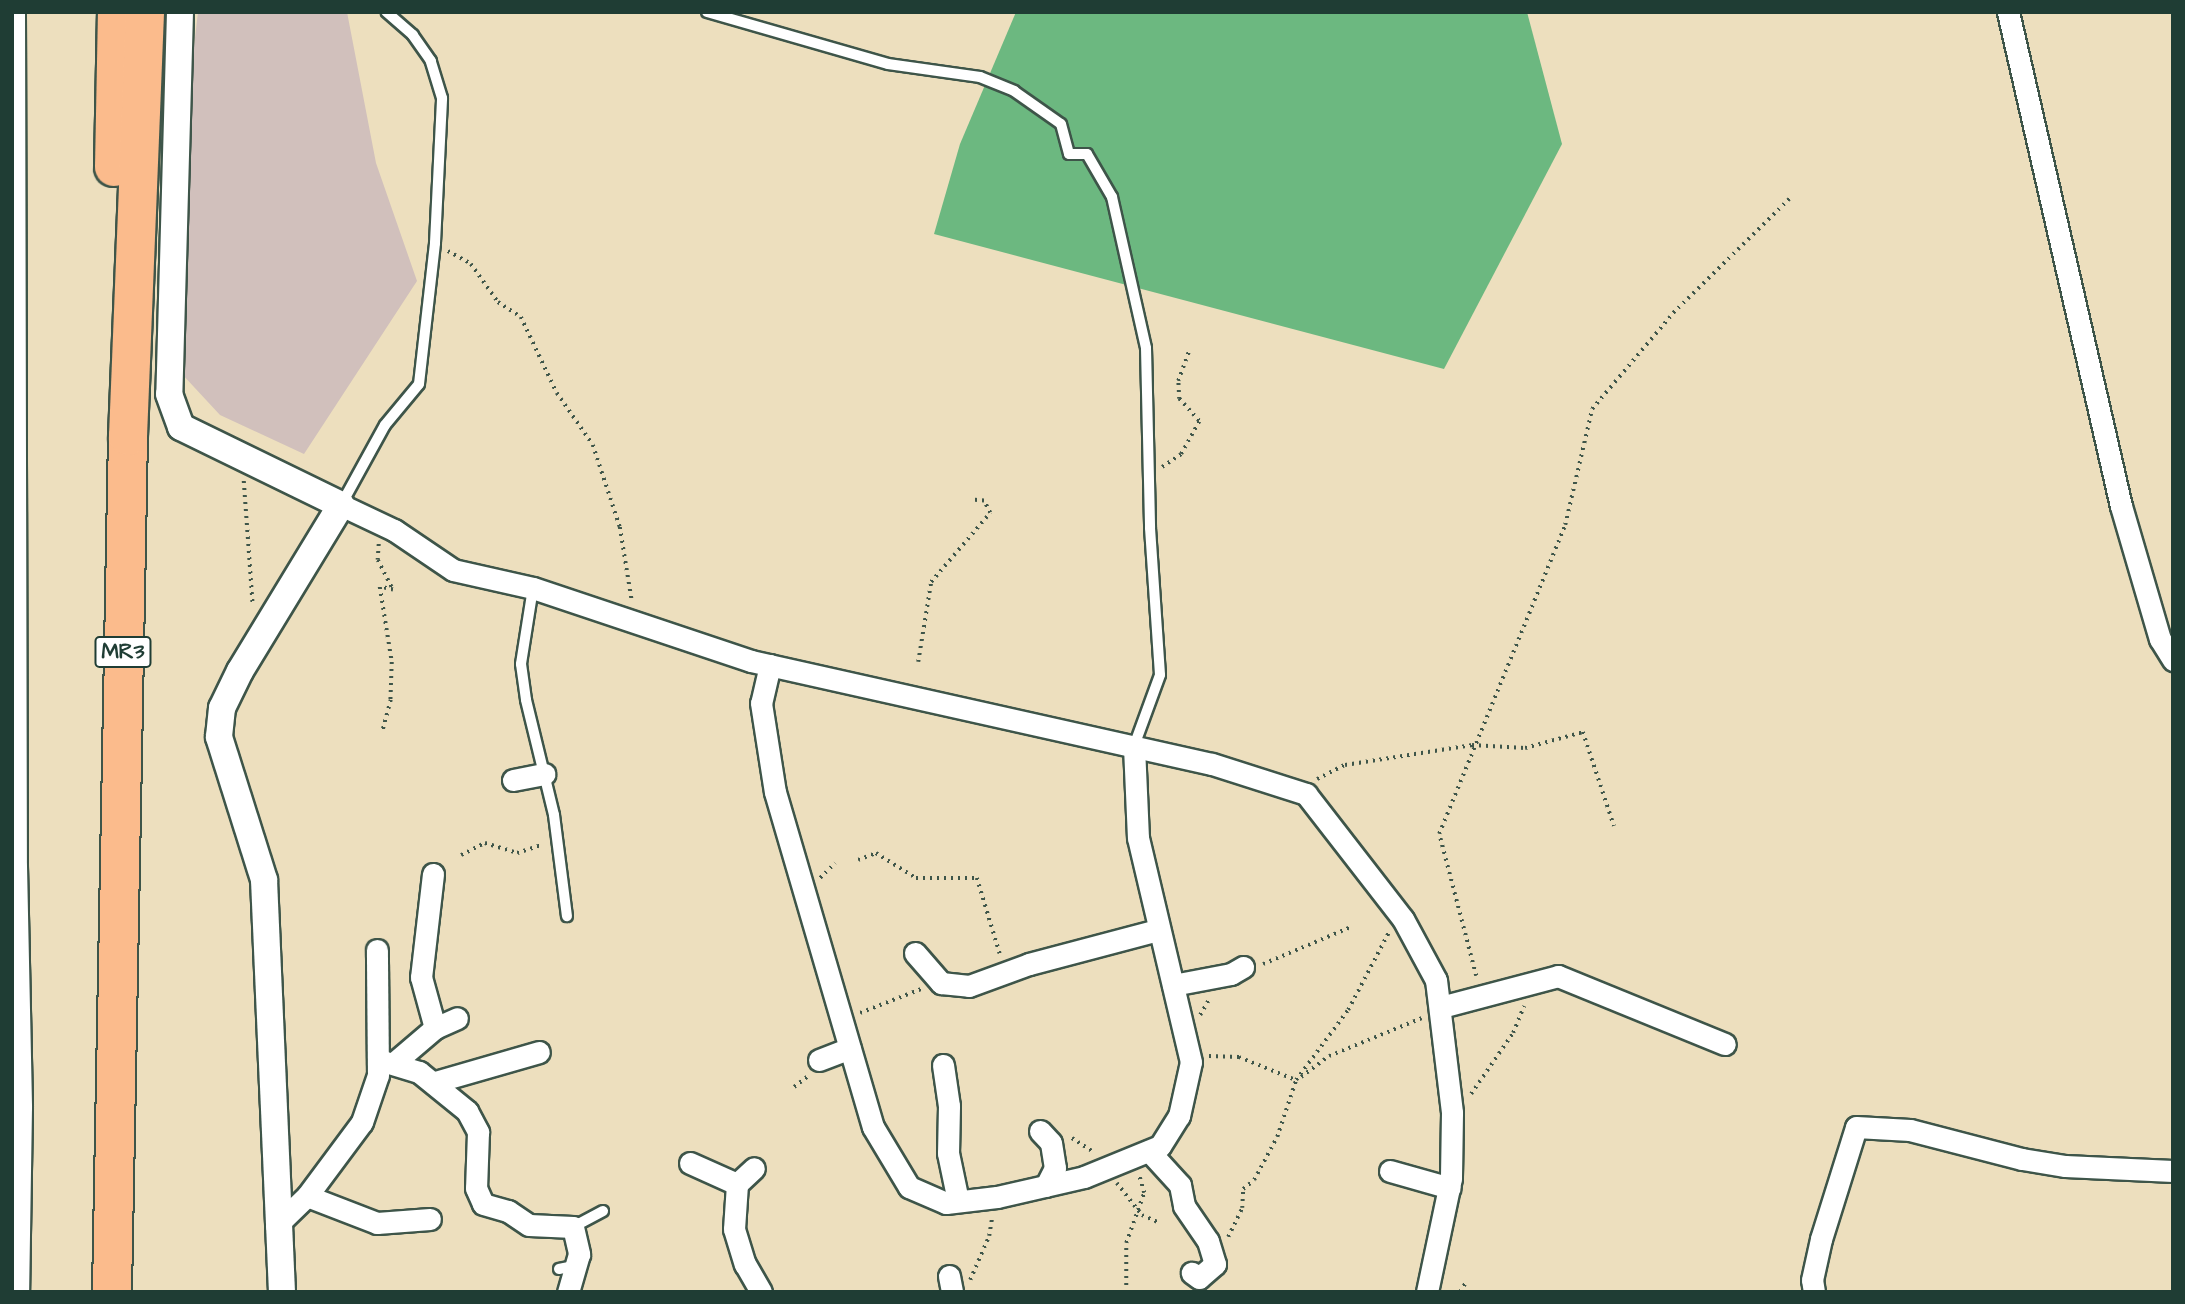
<!DOCTYPE html>
<style>
body{margin:0}
#map{position:relative;width:2185px;height:1304px;overflow:hidden;background:#eddfbe;font-family:"Architects Daughter",sans-serif}
div>[style]{position:absolute}
[style*='--x']{left:calc(var(--x)*1px);top:calc(var(--y)*1px);width:calc(var(--w)*1px);rotate:calc(var(--a)*1deg)}
.industrial>*{inset:0;background:#d1c0bc}
.forest>*{inset:0;background:#6cb880}
.path>*{height:3.5px;margin-top:-1.75px;transform-origin:0;background:repeating-linear-gradient(90deg,#3e5549 0 2px,transparent 0 7px)}
.roads{filter:drop-shadow(2px 0 #3e5549) drop-shadow(-2px 0 #3e5549) drop-shadow(0 2px #3e5549) drop-shadow(0 -2px #3e5549)}
.service>*{height:10px;margin:-5px;padding:0 5px;transform-origin:5px;border-radius:5px;background:#fff}
.minor>*{height:21px;margin:-10.5px;padding:0 10.5px;transform-origin:10.5px;border-radius:10.5px;background:#fff}
.tertiary>*{height:26px;margin:-13px;padding:0 13px;transform-origin:13px;border-radius:13px;background:#fff}
.motorway>*{height:38px;margin:-19px;padding:0 19px;transform-origin:19px;border-radius:19px;background:#fbbb8c}
span{translate:-50% -50%;white-space:nowrap;text-align:center;line-height:1.15;-webkit-text-stroke:5px #fff;paint-order:stroke}
.shield-label span{padding:2px 5px;background:#fff;border:2px solid;border-radius:5px;-webkit-text-stroke-width:0}
.shield-label{font-size:21px;color:#1f3d34;font-weight:700}
.frame{position:absolute;inset:0;border:14px solid #1f3d34;pointer-events:none}
</style>
<div id="map">
<div class="industrial">
<div style="clip-path:polygon(198px 12px,347px 12px,376px 163px,417px 281px,304px 454px,220px 415px,168px 359px,178px 184px)"></div>
</div>
<div class="forest">
<div style="clip-path:polygon(1016px 12px,1527px 12px,1562px 144px,1444px 369px,934px 234px,960px 144px)"></div>
</div>
<div class="path">
<div style="--x:448;--y:251;--w:26;--a:29"></div>
<div style="--x:471;--y:264;--w:47;--a:54.6"></div>
<div style="--x:498;--y:302;--w:27;--a:33"></div>
<div style="--x:521;--y:317;--w:84;--a:64.7"></div>
<div style="--x:557;--y:393;--w:63;--a:55.3"></div>
<div style="--x:593;--y:445;--w:86;--a:71.8"></div>
<div style="--x:620;--y:527;--w:75;--a:80.8"></div>
<div style="--x:1162;--y:467;--w:23;--a:-34"></div>
<div style="--x:1181;--y:454;--w:38;--a:-61"></div>
<div style="--x:1199;--y:421;--w:30;--a:-132"></div>
<div style="--x:1179;--y:399;--w:18;--a:-93"></div>
<div style="--x:1178;--y:381;--w:32;--a:-70"></div>
<div style="--x:244;--y:481;--w:125;--a:85.9"></div>
<div style="--x:379;--y:544;--w:16;--a:94"></div>
<div style="--x:378;--y:560;--w:34;--a:63"></div>
<div style="--x:393;--y:590;--w:13;--a:-167"></div>
<div style="--x:380;--y:587;--w:76;--a:80.9"></div>
<div style="--x:392;--y:662;--w:38;--a:92"></div>
<div style="--x:391;--y:700;--w:34;--a:105"></div>
<div style="--x:918;--y:662;--w:81;--a:-80.8"></div>
<div style="--x:931;--y:582;--w:91;--a:-49.5"></div>
<div style="--x:990;--y:513;--w:13;--a:-117"></div>
<div style="--x:984;--y:501;--w:12;--a:-175"></div>
<div style="--x:1317;--y:779;--w:31;--a:-27"></div>
<div style="--x:1345;--y:765;--w:129;--a:-8.9"></div>
<div style="--x:1472;--y:745;--w:53;--a:3.2"></div>
<div style="--x:1525;--y:748;--w:60;--a:-15.4"></div>
<div style="--x:1583;--y:732;--w:99;--a:71.7"></div>
<div style="--x:461;--y:855;--w:27;--a:-27"></div>
<div style="--x:485;--y:843;--w:34;--a:17"></div>
<div style="--x:517;--y:853;--w:26;--a:-18"></div>
<div style="--x:858;--y:860;--w:19;--a:-21"></div>
<div style="--x:876;--y:853;--w:47;--a:32"></div>
<div style="--x:916;--y:878;--w:61;--a:0"></div>
<div style="--x:977;--y:878;--w:79;--a:73.2"></div>
<div style="--x:820;--y:878;--w:21;--a:-45"></div>
<div style="--x:1263;--y:964;--w:95;--a:-22.8"></div>
<div style="--x:1476;--y:976;--w:147;--a:-104.6"></div>
<div style="--x:1439;--y:834;--w:334;--a:-67.8"></div>
<div style="--x:1565;--y:525;--w:119;--a:-76.9"></div>
<div style="--x:1592;--y:409;--w:126;--a:-49.8"></div>
<div style="--x:1673;--y:313;--w:167;--a:-44.5"></div>
<div style="--x:860;--y:1013;--w:66;--a:-21.5"></div>
<div style="--x:1200;--y:1015;--w:20;--a:-60"></div>
<div style="--x:1209;--y:1056;--w:30;--a:2"></div>
<div style="--x:1239;--y:1057;--w:61;--a:22"></div>
<div style="--x:1301;--y:1077;--w:35;--a:-37"></div>
<div style="--x:1329;--y:1056;--w:100;--a:-22.2"></div>
<div style="--x:794;--y:1087;--w:18;--a:-38"></div>
<div style="--x:1471;--y:1094;--w:74;--a:-55.5"></div>
<div style="--x:1513;--y:1033;--w:29;--a:-68"></div>
<div style="--x:1072;--y:1138;--w:27;--a:33"></div>
<div style="--x:1117;--y:1183;--w:41;--a:52"></div>
<div style="--x:1142;--y:1215;--w:20;--a:24"></div>
<div style="--x:1228;--y:1237;--w:32;--a:-64"></div>
<div style="--x:1242;--y:1208;--w:19;--a:-87"></div>
<div style="--x:1243;--y:1189;--w:14;--a:-39"></div>
<div style="--x:1254;--y:1180;--w:49;--a:-61.9"></div>
<div style="--x:1277;--y:1137;--w:60;--a:-71.6"></div>
<div style="--x:1296;--y:1080;--w:87;--a:-53.4"></div>
<div style="--x:1348;--y:1010;--w:88;--a:-62.3"></div>
<div style="--x:970;--y:1280;--w:48;--a:-66.6"></div>
<div style="--x:989;--y:1236;--w:19;--a:-81"></div>
<div style="--x:1126;--y:1292;--w:49;--a:-90"></div>
<div style="--x:1126;--y:1243;--w:53;--a:-70.2"></div>
<div style="--x:1144;--y:1193;--w:18;--a:-106"></div>
<div style="--x:1460;--y:1292;--w:12;--a:-59"></div>
</div>
<div class="roads">
<div class="service">
<div style="--x:707;--y:12;--w:188;--a:16"></div>
<div style="--x:888;--y:64;--w:93;--a:8"></div>
<div style="--x:980;--y:77;--w:37;--a:22"></div>
<div style="--x:1014;--y:91;--w:57;--a:35.1"></div>
<div style="--x:1061;--y:124;--w:31;--a:75"></div>
<div style="--x:1069;--y:154;--w:18;--a:0"></div>
<div style="--x:1087;--y:154;--w:50;--a:59.8"></div>
<div style="--x:1112;--y:197;--w:155;--a:77.3"></div>
<div style="--x:1146;--y:348;--w:180;--a:88.7"></div>
<div style="--x:1150;--y:528;--w:147;--a:86.1"></div>
<div style="--x:1160;--y:675;--w:76;--a:110.1"></div>
<div style="--x:341;--y:505;--w:91;--a:-61.2"></div>
<div style="--x:385;--y:425;--w:53;--a:-50.3"></div>
<div style="--x:419;--y:384;--w:142;--a:-83.5"></div>
<div style="--x:435;--y:243;--w:145;--a:-87.2"></div>
<div style="--x:442;--y:98;--w:39;--a:-107"></div>
<div style="--x:431;--y:61;--w:32;--a:-125"></div>
<div style="--x:413;--y:35;--w:35;--a:-139"></div>
<div style="--x:533;--y:588;--w:77;--a:99"></div>
<div style="--x:521;--y:664;--w:36;--a:82"></div>
<div style="--x:526;--y:700;--w:118;--a:76.3"></div>
<div style="--x:554;--y:815;--w:102;--a:82.7"></div>
<div style="--x:573;--y:1227;--w:34;--a:-28"></div>
<div style="--x:559;--y:1269;--w:14;--a:-12"></div>
</div>
<div class="minor">
<div style="--x:14;--y:12;--w:854;--a:89.87"></div>
<div style="--x:16;--y:866;--w:241;--a:88.8"></div>
<div style="--x:21;--y:1107;--w:185;--a:90.9"></div>
<div style="--x:2008;--y:12;--w:507;--a:77.12"></div>
<div style="--x:2121;--y:506;--w:139;--a:73.7"></div>
<div style="--x:2160;--y:639;--w:25;--a:58"></div>
<div style="--x:341;--y:505;--w:59;--a:25.3"></div>
<div style="--x:394;--y:530;--w:71;--a:34.1"></div>
<div style="--x:453;--y:570;--w:82;--a:12.7"></div>
<div style="--x:533;--y:588;--w:230;--a:18.5"></div>
<div style="--x:751;--y:661;--w:472;--a:12.6"></div>
<div style="--x:1212;--y:764;--w:99;--a:17.7"></div>
<div style="--x:1306;--y:794;--w:158;--a:52.2"></div>
<div style="--x:1403;--y:919;--w:69;--a:61.6"></div>
<div style="--x:1436;--y:980;--w:134;--a:83.1"></div>
<div style="--x:1452;--y:1113;--w:65;--a:90.9"></div>
<div style="--x:1451;--y:1178;--w:116;--a:101.9"></div>
<div style="--x:770;--y:665;--w:39;--a:103"></div>
<div style="--x:761;--y:703;--w:90;--a:81.1"></div>
<div style="--x:775;--y:792;--w:349;--a:73.7"></div>
<div style="--x:873;--y:1127;--w:70;--a:59"></div>
<div style="--x:909;--y:1187;--w:40;--a:23.4"></div>
<div style="--x:946;--y:1203;--w:51;--a:-6.7"></div>
<div style="--x:997;--y:1197;--w:89;--a:-12.9"></div>
<div style="--x:1084;--y:1177;--w:82;--a:-22.2"></div>
<div style="--x:1160;--y:1146;--w:36;--a:-58"></div>
<div style="--x:1179;--y:1116;--w:55;--a:-77.5"></div>
<div style="--x:1191;--y:1062;--w:230;--a:-103.3"></div>
<div style="--x:1138;--y:838;--w:92;--a:-92.5"></div>
<div style="--x:513;--y:780;--w:32;--a:-11"></div>
<div style="--x:433;--y:874;--w:104;--a:96.6"></div>
<div style="--x:421;--y:977;--w:53;--a:74.6"></div>
<div style="--x:915;--y:953;--w:40;--a:49"></div>
<div style="--x:941;--y:983;--w:28;--a:6"></div>
<div style="--x:969;--y:986;--w:64;--a:-20.1"></div>
<div style="--x:1029;--y:964;--w:133;--a:-14.8"></div>
<div style="--x:1173;--y:985;--w:59;--a:-10.7"></div>
<div style="--x:1231;--y:974;--w:14;--a:-30"></div>
<div style="--x:1441;--y:1007;--w:121;--a:-14.8"></div>
<div style="--x:1558;--y:976;--w:180;--a:22.2"></div>
<div style="--x:379;--y:1060;--w:42;--a:16.7"></div>
<div style="--x:419;--y:1072;--w:62;--a:39.1"></div>
<div style="--x:467;--y:1111;--w:24;--a:62"></div>
<div style="--x:478;--y:1132;--w:56;--a:92"></div>
<div style="--x:476;--y:1188;--w:17;--a:66"></div>
<div style="--x:483;--y:1204;--w:26;--a:16"></div>
<div style="--x:508;--y:1211;--w:25;--a:34"></div>
<div style="--x:529;--y:1225;--w:44;--a:2.6"></div>
<div style="--x:573;--y:1227;--w:28;--a:77"></div>
<div style="--x:579;--y:1254;--w:40;--a:106"></div>
<div style="--x:819;--y:1060;--w:33;--a:-21"></div>
<div style="--x:395;--y:1062;--w:52;--a:-40.4"></div>
<div style="--x:435;--y:1028;--w:24;--a:-24"></div>
<div style="--x:943;--y:1065;--w:41;--a:81.7"></div>
<div style="--x:949;--y:1106;--w:47;--a:91.2"></div>
<div style="--x:948;--y:1153;--w:49;--a:78.2"></div>
<div style="--x:435;--y:1082;--w:108;--a:-16.1"></div>
<div style="--x:1040;--y:1131;--w:16;--a:47"></div>
<div style="--x:1051;--y:1143;--w:25;--a:81"></div>
<div style="--x:1055;--y:1168;--w:20;--a:117"></div>
<div style="--x:1149;--y:1151;--w:46;--a:47.6"></div>
<div style="--x:1180;--y:1185;--w:21;--a:79"></div>
<div style="--x:1184;--y:1206;--w:42;--a:55.6"></div>
<div style="--x:1208;--y:1241;--w:24;--a:73"></div>
<div style="--x:1215;--y:1264;--w:21;--a:139"></div>
<div style="--x:1199;--y:1278;--w:9;--a:-144"></div>
<div style="--x:690;--y:1163;--w:51;--a:24.1"></div>
<div style="--x:737;--y:1184;--w:45;--a:93.8"></div>
<div style="--x:734;--y:1229;--w:37;--a:73"></div>
<div style="--x:745;--y:1264;--w:32;--a:60"></div>
<div style="--x:1390;--y:1171;--w:62;--a:15.8"></div>
<div style="--x:737;--y:1184;--w:23;--a:-43"></div>
<div style="--x:307;--y:1196;--w:75;--a:21.1"></div>
<div style="--x:377;--y:1223;--w:53;--a:-4.3"></div>
<div style="--x:276;--y:1226;--w:43;--a:-44.1"></div>
<div style="--x:307;--y:1196;--w:92;--a:-53.4"></div>
<div style="--x:362;--y:1122;--w:50;--a:-71.2"></div>
<div style="--x:378;--y:1075;--w:125;--a:-90.5"></div>
<div style="--x:949;--y:1276;--w:16;--a:79"></div>
<div style="--x:1814;--y:1292;--w:12;--a:-99"></div>
<div style="--x:1812;--y:1280;--w:42;--a:-77.6"></div>
<div style="--x:1821;--y:1239;--w:117;--a:-72.6"></div>
<div style="--x:1856;--y:1127;--w:54;--a:3.2"></div>
<div style="--x:1910;--y:1130;--w:116;--a:14.5"></div>
<div style="--x:2022;--y:1159;--w:44;--a:9.2"></div>
<div style="--x:2065;--y:1166;--w:108;--a:2.7"></div>
</div>
<div class="tertiary">
<div style="--x:180;--y:12;--w:382;--a:91.6"></div>
<div style="--x:169;--y:394;--w:35;--a:70"></div>
<div style="--x:181;--y:427;--w:178;--a:26"></div>
<div style="--x:341;--y:505;--w:194;--a:121.3"></div>
<div style="--x:240;--y:671;--w:41;--a:115.9"></div>
<div style="--x:222;--y:708;--w:29;--a:96"></div>
<div style="--x:219;--y:737;--w:150;--a:72.5"></div>
<div style="--x:264;--y:880;--w:412;--a:87.5"></div>
</div>
<div class="motorway">
<div style="--x:114;--y:167;--w:155;--a:-88.9"></div>
<div style="--x:112;--y:1292;--w:856;--a:-88.93"></div>
<div style="--x:128;--y:436;--w:424;--a:-87.7"></div>
</div>
</div>
<div class="shield-label">
<span style="left:123px;top:652px">MR3</span>
</div>
<div class="frame"></div>
</div>
